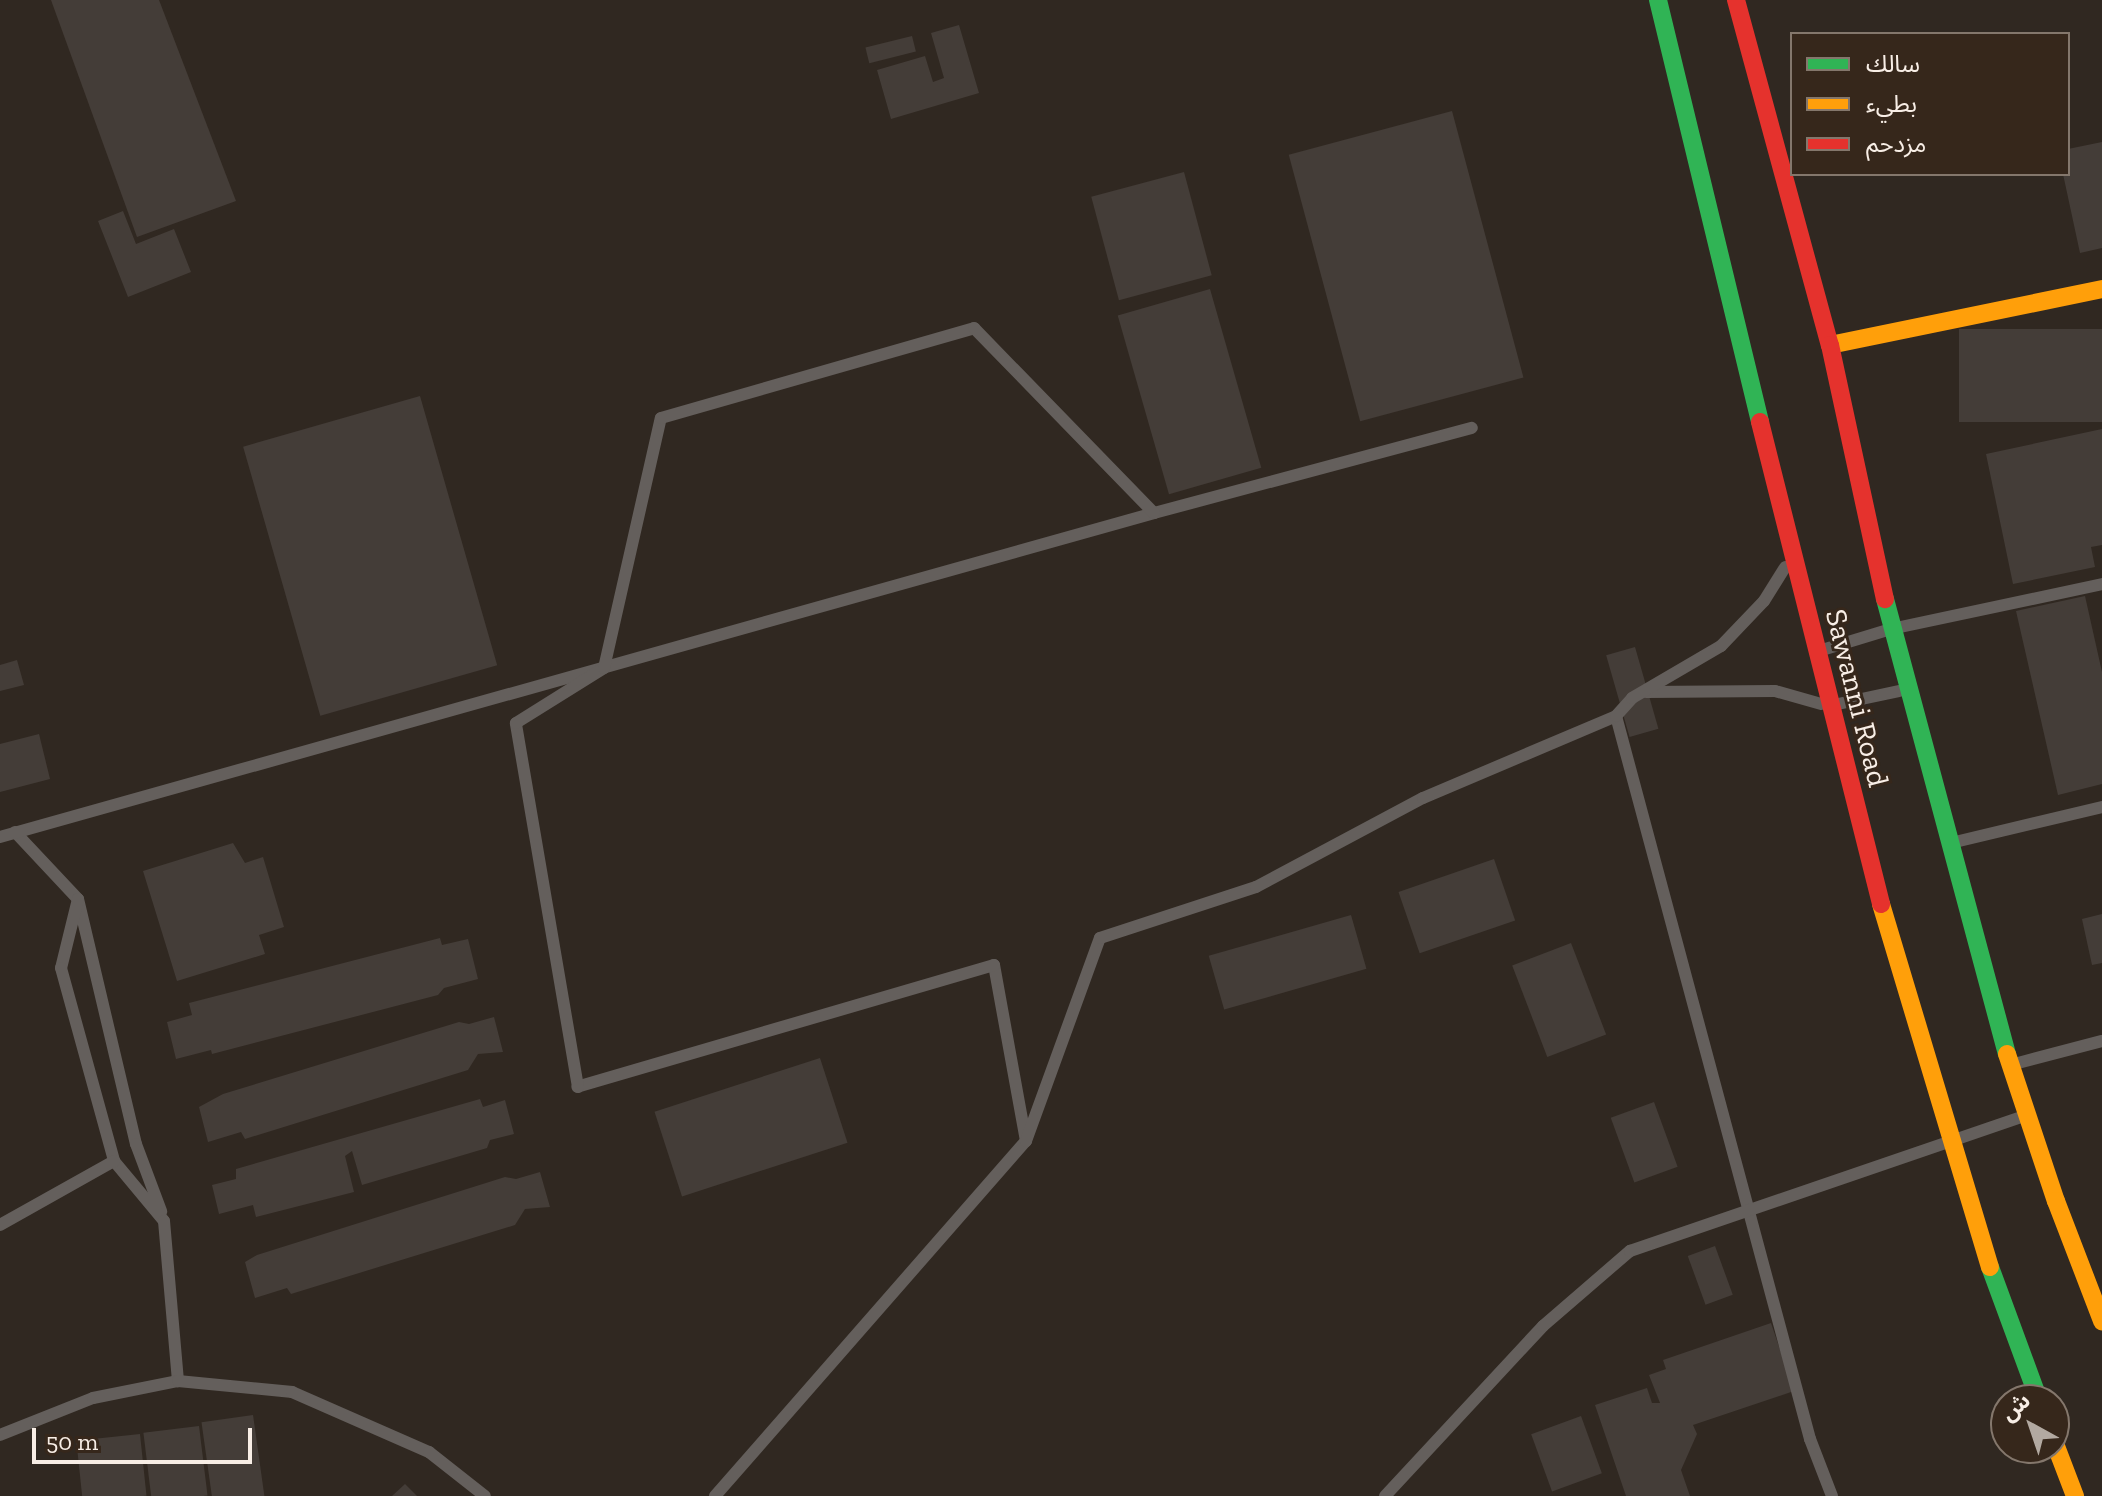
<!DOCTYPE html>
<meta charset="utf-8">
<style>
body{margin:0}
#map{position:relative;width:2102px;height:1496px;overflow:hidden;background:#302821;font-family:"Zilla Slab","Noto Sans Arabic",serif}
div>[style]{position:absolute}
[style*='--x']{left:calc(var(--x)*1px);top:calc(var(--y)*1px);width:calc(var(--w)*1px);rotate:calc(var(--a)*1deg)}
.building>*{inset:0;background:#443d38;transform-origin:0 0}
.lane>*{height:12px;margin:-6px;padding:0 6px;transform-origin:6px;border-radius:6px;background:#645f5c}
.fast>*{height:18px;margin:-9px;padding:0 9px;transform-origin:9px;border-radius:9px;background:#30b455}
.slow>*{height:18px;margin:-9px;padding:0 9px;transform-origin:9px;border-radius:9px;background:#ff9f0a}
.jam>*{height:18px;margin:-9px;padding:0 9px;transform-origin:9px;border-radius:9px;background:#e5322d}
span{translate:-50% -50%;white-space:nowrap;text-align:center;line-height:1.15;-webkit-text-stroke:6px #36271b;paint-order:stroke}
.street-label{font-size:30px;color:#f8eee6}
.legend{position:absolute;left:1790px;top:32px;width:280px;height:144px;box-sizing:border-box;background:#36271b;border:2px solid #84776c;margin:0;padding:10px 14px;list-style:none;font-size:24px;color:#f8eee6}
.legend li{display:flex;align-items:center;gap:16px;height:40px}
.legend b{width:40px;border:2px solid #84776c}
.north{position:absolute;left:1990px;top:1384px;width:80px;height:80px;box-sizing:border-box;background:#36271b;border:2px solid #84776c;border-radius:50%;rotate:320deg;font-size:22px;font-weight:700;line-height:32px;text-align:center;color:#f8eee6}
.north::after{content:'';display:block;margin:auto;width:28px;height:36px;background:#b2a9a1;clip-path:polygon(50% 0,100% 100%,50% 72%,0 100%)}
.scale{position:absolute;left:32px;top:1428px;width:220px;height:36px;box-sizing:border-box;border:4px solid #f8eee6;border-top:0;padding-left:10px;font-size:24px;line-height:28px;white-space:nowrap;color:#f8eee6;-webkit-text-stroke:6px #36271b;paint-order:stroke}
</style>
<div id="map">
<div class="building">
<div style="clip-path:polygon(51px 0,159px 0,236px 201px,137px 237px)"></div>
<div style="clip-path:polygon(959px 25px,979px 93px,891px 119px,877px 70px,925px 56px,933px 82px,944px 78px,931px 33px)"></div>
<div style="left:912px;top:36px;width:16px;height:48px;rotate:76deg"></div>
<div style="left:1452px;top:111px;width:276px;height:169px;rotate:75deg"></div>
<div style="clip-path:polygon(2102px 142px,2102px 248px,2080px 253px,2063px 174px,2068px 174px,2068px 149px)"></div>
<div style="left:1184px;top:172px;width:107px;height:96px;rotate:75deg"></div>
<div style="clip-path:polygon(123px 211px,136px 244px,174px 229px,191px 272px,128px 297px,98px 221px)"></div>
<div style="left:1210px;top:289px;width:186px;height:96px;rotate:74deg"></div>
<div style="left:2102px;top:329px;width:93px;height:143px;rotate:90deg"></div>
<div style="left:420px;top:396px;width:280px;height:184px;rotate:74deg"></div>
<div style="clip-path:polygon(2102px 429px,2102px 545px,2091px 547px,2095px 567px,2013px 584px,1986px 454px)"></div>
<div style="clip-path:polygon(2085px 596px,2102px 672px,2102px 784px,2058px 795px,2016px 611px)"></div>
<div style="left:1635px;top:647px;width:85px;height:30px;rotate:74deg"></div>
<div style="clip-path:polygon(17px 660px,24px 685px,0 691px,0 665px)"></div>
<div style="clip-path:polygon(39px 734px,50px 779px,0 792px,0 744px)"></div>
<div style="clip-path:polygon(233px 843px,245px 863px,263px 857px,284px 927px,259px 935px,265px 954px,177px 981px,143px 871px)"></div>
<div style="left:1494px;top:859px;width:65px;height:101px;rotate:71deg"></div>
<div style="clip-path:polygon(2102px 914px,2102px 963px,2092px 965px,2082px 919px)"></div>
<div style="left:1351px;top:915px;width:56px;height:148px;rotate:74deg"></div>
<div style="clip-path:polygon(440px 938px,442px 945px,468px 939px,478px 979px,444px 988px,438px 995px,212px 1054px,211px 1050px,176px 1059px,167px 1022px,192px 1015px,189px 1003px)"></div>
<div style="left:1571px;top:943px;width:98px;height:63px;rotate:69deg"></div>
<div style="clip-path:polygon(494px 1017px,503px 1052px,478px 1054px,468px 1070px,245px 1139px,241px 1132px,208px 1142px,199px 1107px,223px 1094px,459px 1022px,469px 1024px)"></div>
<div style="left:820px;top:1058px;width:89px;height:174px;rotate:72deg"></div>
<div style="clip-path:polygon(480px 1099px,483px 1107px,505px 1100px,514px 1134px,490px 1140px,487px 1148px,362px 1185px,352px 1151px,345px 1156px,354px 1192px,256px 1217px,253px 1205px,219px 1214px,212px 1185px,236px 1179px,236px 1169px)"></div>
<div style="left:1654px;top:1102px;width:69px;height:46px;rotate:70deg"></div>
<div style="clip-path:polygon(540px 1172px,550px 1207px,525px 1209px,515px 1225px,291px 1294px,287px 1288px,255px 1298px,245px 1262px,257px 1255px,505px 1177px,516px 1179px)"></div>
<div style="left:1715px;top:1246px;width:52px;height:29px;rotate:70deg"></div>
<div style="clip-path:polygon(1771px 1323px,1794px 1391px,1693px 1425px,1697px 1434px,1681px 1470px,1690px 1496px,1626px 1496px,1595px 1405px,1647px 1388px,1652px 1403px,1660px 1403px,1649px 1375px,1666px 1369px,1663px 1360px)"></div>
<div style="left:253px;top:1415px;width:82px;height:52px;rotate:82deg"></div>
<div style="left:1581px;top:1416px;width:61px;height:53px;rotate:70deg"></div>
<div style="left:199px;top:1426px;width:70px;height:56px;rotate:83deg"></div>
<div style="left:140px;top:1434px;width:62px;height:64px;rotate:84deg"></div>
<div style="clip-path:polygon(405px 1484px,417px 1496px,392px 1496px)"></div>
</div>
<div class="lane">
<div style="--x:1822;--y:650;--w:72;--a:-16.9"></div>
<div style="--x:1891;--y:629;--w:216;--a:-12"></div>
<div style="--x:1646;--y:692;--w:129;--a:-0.4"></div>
<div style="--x:1775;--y:691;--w:48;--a:15.8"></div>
<div style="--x:1838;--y:704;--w:62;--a:-12"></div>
<div style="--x:1616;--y:716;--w:749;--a:74.98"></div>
<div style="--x:1810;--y:1439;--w:61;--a:68.9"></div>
<div style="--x:15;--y:832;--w:92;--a:46.8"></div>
<div style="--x:78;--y:899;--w:252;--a:76.7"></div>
<div style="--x:136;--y:1144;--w:72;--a:69.5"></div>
<div style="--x:0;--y:837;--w:1199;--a:-15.68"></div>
<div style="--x:1154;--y:513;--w:329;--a:-15"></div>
<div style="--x:1955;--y:842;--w:151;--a:-13.4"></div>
<div style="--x:78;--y:899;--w:71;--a:103.8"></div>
<div style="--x:61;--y:968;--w:200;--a:74.6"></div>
<div style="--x:114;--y:1161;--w:78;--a:50.2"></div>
<div style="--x:164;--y:1221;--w:161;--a:85"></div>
<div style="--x:2018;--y:1063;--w:87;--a:-14.7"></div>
<div style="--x:1026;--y:1141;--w:179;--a:-100.3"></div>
<div style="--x:994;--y:965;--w:434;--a:163.7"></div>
<div style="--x:578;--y:1087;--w:369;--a:-99.7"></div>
<div style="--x:516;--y:723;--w:104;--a:-32"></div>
<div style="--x:604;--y:668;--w:256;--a:-77.2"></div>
<div style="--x:661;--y:418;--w:326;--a:-16"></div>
<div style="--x:974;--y:328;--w:258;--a:45.8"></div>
<div style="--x:0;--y:1225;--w:131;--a:-29.3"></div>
<div style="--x:0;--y:1435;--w:100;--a:-21.7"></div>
<div style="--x:93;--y:1398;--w:87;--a:-11.3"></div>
<div style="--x:178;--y:1381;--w:115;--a:5.5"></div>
<div style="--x:292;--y:1392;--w:150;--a:23.7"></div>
<div style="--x:429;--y:1452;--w:71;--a:38.2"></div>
<div style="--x:715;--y:1496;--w:472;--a:-48.8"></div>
<div style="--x:1026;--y:1141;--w:216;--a:-70"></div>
<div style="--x:1100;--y:938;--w:164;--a:-18.1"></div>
<div style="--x:1256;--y:887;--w:189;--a:-28.1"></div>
<div style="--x:1423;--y:798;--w:210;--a:-23"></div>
<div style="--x:1616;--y:716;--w:24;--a:-48"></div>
<div style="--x:1632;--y:698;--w:103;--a:-30.3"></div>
<div style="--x:1721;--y:646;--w:62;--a:-46.3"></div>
<div style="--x:1764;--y:601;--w:40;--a:-58"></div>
<div style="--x:1385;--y:1496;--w:232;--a:-47.1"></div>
<div style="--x:1543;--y:1326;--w:115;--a:-40.8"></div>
<div style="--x:1630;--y:1251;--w:414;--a:-18.9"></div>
</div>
<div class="fast">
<div style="--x:1658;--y:0;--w:434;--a:76.4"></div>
<div style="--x:1885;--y:599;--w:471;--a:75"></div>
<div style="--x:1990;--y:1267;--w:142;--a:69.8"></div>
</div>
<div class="slow">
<div style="--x:1830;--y:345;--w:278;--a:-11.6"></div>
<div style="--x:1881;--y:904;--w:379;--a:73.3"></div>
<div style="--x:2007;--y:1054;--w:155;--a:71.6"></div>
<div style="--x:2056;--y:1201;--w:129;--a:69"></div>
<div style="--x:2054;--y:1441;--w:59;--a:69.1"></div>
</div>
<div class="jam">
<div style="--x:1736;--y:0;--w:358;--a:74.8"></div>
<div style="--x:1830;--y:345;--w:260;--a:77.8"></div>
<div style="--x:1760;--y:422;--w:497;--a:75.9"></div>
</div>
<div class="street-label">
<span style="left:1857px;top:698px;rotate:76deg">Sawanni Road</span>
</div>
<ul class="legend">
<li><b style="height:10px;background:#30b455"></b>سالك</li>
<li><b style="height:10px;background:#ff9f0a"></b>بطيء</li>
<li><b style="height:10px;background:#e5322d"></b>مزدحم</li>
</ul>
<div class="north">ش</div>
<div class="scale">50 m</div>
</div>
